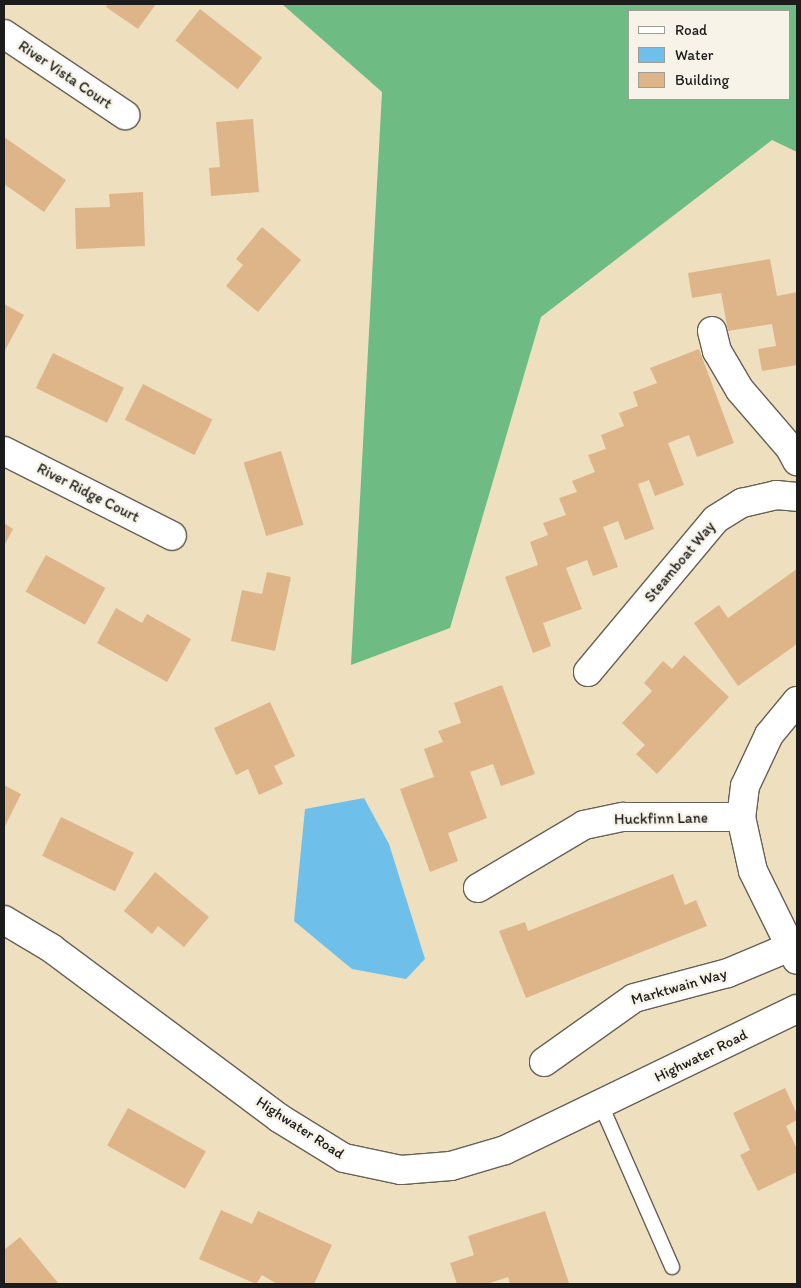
<!DOCTYPE html>
<style>
body{margin:0}
#map{position:relative;width:801px;height:1288px;overflow:hidden;background:#eedfbf;font-family:Itim,sans-serif}
div>[style]{position:absolute}
[style*='--x']{left:calc(var(--x)*1px);top:calc(var(--y)*1px);width:calc(var(--w)*1px);rotate:calc(var(--a)*1deg)}
.forest>*{inset:0;background:#6ebc84}
.water>*{inset:0;background:#6ec0ea}
.building>*{inset:0;background:#deb589;transform-origin:0 0}
.roads{filter:drop-shadow(1px 0 #666055) drop-shadow(-1px 0 #666055) drop-shadow(0 1px #666055) drop-shadow(0 -1px #666055)}
.service>*{height:14px;margin:-7px;padding:0 7px;transform-origin:7px;border-radius:7px;background:#fff}
.minor>*{height:28px;margin:-14px;padding:0 14px;transform-origin:14px;border-radius:14px;background:#fff}
.tertiary>*{height:28px;margin:-14px;padding:0 14px;transform-origin:14px;border-radius:14px;background:#fff}
span{translate:-50% -50%;white-space:nowrap;text-align:center;line-height:1.15;-webkit-text-stroke:5px #f7f3e8;paint-order:stroke}
.street-label{font-size:15px;color:#1c1c1c}
.frame{position:absolute;inset:0;border:5px solid #1c1c1c;pointer-events:none}
.legend{position:absolute;left:628px;top:10px;width:162px;height:90px;box-sizing:border-box;background:#f7f3e8;border:1px solid #9f9d96;margin:0;padding:6px 9px;list-style:none;font-size:15px;color:#1c1c1c}
.legend li{display:flex;align-items:center;gap:10px;height:25px}
.legend b{width:25px;border:1px solid #9f9d96}
</style>
<div id="map">
<div class="forest">
<div style="clip-path:polygon(evenodd,282px 4px,797px 4px,797px 152px,772px 140px,541px 317px,450px 628px,351px 665px,382px 92px,282px 4px,630px 11px,790px 11px,790px 99px,630px 99px,630px 11px)"></div>
</div>
<div class="water">
<div style="clip-path:polygon(364px 798px,389px 844px,425px 959px,406px 979px,352px 969px,294px 921px,305px 809px)"></div>
</div>
<div class="building">
<div style="clip-path:polygon(108px 4px,156px 4px,138px 29px,106px 7px)"></div>
<div style="left:200px;top:9px;width:79px;height:40px;rotate:38deg"></div>
<div style="clip-path:polygon(253px 119px,259px 192px,211px 196px,209px 168px,220px 167px,216px 122px)"></div>
<div style="clip-path:polygon(4px 137px,66px 180px,44px 212px,4px 184px)"></div>
<div style="clip-path:polygon(143px 192px,145px 246px,76px 249px,75px 208px,110px 207px,109px 194px)"></div>
<div style="clip-path:polygon(262px 227px,301px 260px,258px 312px,226px 286px,243px 265px,236px 259px)"></div>
<div style="clip-path:polygon(770px 259px,777px 296px,797px 292px,797px 365px,762px 371px,758px 349px,776px 346px,772px 324px,728px 331px,721px 293px,692px 298px,688px 273px)"></div>
<div style="clip-path:polygon(4px 304px,24px 315px,4px 352px)"></div>
<div style="clip-path:polygon(699px 349px,734px 443px,697px 457px,689px 435px,668px 443px,684px 485px,655px 496px,649px 480px,638px 484px,654px 529px,625px 540px,618px 521px,603px 527px,618px 567px,593px 576px,587px 560px,566px 568px,582px 609px,543px 623px,551px 646px,533px 653px,505px 577px,538px 565px,530px 542px,548px 535px,543px 523px,566px 515px,559px 498px,577px 492px,572px 481px,595px 472px,588px 455px,606px 449px,601px 435px,624px 426px,619px 413px,638px 406px,633px 392px,657px 383px,650px 368px)"></div>
<div style="left:53px;top:353px;width:79px;height:39px;rotate:26deg"></div>
<div style="left:143px;top:384px;width:78px;height:40px;rotate:27deg"></div>
<div style="left:281px;top:451px;width:77px;height:39px;rotate:73deg"></div>
<div style="clip-path:polygon(4px 523px,13px 529px,4px 546px)"></div>
<div style="left:46px;top:555px;width:68px;height:42px;rotate:29deg"></div>
<div style="clip-path:polygon(797px 569px,797px 644px,738px 686px,694px 623px,719px 605px,728px 618px)"></div>
<div style="clip-path:polygon(267px 572px,291px 577px,275px 651px,231px 641px,242px 590px,262px 594px)"></div>
<div style="clip-path:polygon(116px 608px,142px 623px,147px 614px,191px 639px,167px 682px,97px 643px)"></div>
<div style="clip-path:polygon(684px 655px,729px 697px,657px 774px,636px 754px,645px 745px,622px 723px,652px 691px,644px 683px,663px 661px,672px 669px)"></div>
<div style="clip-path:polygon(502px 685px,535px 774px,501px 786px,493px 764px,470px 772px,487px 818px,448px 833px,458px 861px,430px 872px,400px 789px,434px 777px,424px 749px,443px 742px,438px 731px,461px 723px,454px 703px)"></div>
<div style="clip-path:polygon(270px 702px,295px 756px,274px 766px,283px 784px,259px 795px,248px 769px,236px 775px,214px 728px)"></div>
<div style="clip-path:polygon(4px 785px,21px 794px,4px 828px)"></div>
<div style="left:61px;top:817px;width:81px;height:43px;rotate:26deg"></div>
<div style="clip-path:polygon(155px 872px,209px 917px,184px 947px,158px 926px,152px 934px,124px 911px)"></div>
<div style="clip-path:polygon(673px 874px,685px 905px,696px 900px,707px 926px,526px 998px,499px 931px,525px 922px,528px 931px)"></div>
<div style="clip-path:polygon(785px 1088px,797px 1114px,797px 1120px,786px 1126px,797px 1149px,797px 1172px,758px 1191px,740px 1155px,750px 1150px,733px 1113px)"></div>
<div style="left:128px;top:1108px;width:89px;height:43px;rotate:29deg"></div>
<div style="clip-path:polygon(221px 1210px,252px 1224px,258px 1211px,332px 1245px,314px 1284px,277px 1284px,262px 1275px,256px 1284px,199px 1259px)"></div>
<div style="clip-path:polygon(545px 1211px,569px 1283px,510px 1284px,508px 1277px,487px 1284px,457px 1284px,450px 1263px,474px 1255px,468px 1236px)"></div>
<div style="clip-path:polygon(20px 1237px,59px 1284px,5px 1284px,4px 1250px)"></div>
</div>
<div class="roads">
<div class="service">
<div style="--x:601;--y:1105;--w:177;--a:66.3"></div>
</div>
<div class="minor">
<div style="--x:4;--y:34;--w:146;--a:33.8"></div>
<div style="--x:712;--y:331;--w:21;--a:76"></div>
<div style="--x:717;--y:351;--w:45;--a:59.5"></div>
<div style="--x:740;--y:390;--w:77;--a:49.2"></div>
<div style="--x:790;--y:448;--w:15;--a:62"></div>
<div style="--x:4;--y:451;--w:188;--a:26.8"></div>
<div style="--x:588;--y:672;--w:199;--a:-50.1"></div>
<div style="--x:716;--y:519;--w:31;--a:-32"></div>
<div style="--x:742;--y:503;--w:35;--a:-13"></div>
<div style="--x:776;--y:495;--w:21;--a:5"></div>
<div style="--x:797;--y:701;--w:44;--a:129.5"></div>
<div style="--x:769;--y:735;--w:56;--a:115.2"></div>
<div style="--x:745;--y:786;--w:31;--a:97"></div>
<div style="--x:741;--y:817;--w:55;--a:77.5"></div>
<div style="--x:753;--y:871;--w:99;--a:63.7"></div>
<div style="--x:478;--y:888;--w:123;--a:-30.7"></div>
<div style="--x:584;--y:825;--w:40;--a:-12"></div>
<div style="--x:623;--y:817;--w:118;--a:0"></div>
<div style="--x:544;--y:1062;--w:110;--a:-35.4"></div>
<div style="--x:634;--y:998;--w:97;--a:-14.9"></div>
<div style="--x:728;--y:973;--w:75;--a:-22.8"></div>
</div>
<div class="tertiary">
<div style="--x:4;--y:920;--w:55;--a:30.8"></div>
<div style="--x:51;--y:948;--w:284;--a:36.7"></div>
<div style="--x:279;--y:1118;--w:76;--a:31.6"></div>
<div style="--x:344;--y:1158;--w:58;--a:11.9"></div>
<div style="--x:401;--y:1170;--w:50;--a:-4.6"></div>
<div style="--x:451;--y:1166;--w:56;--a:-16.5"></div>
<div style="--x:505;--y:1150;--w:324;--a:-25.8"></div>
</div>
</div>
<div class="street-label">
<span style="left:65px;top:75px;rotate:34deg">River Vista Court</span>
<span style="left:88px;top:493px;rotate:27deg">River Ridge Court</span>
<span style="left:680px;top:562px;rotate:-50deg">Steamboat Way</span>
<span style="left:661px;top:819px;rotate:-1deg">Huckfinn Lane</span>
<span style="left:679px;top:987px;rotate:-16deg">Marktwain Way</span>
<span style="left:701px;top:1056px;rotate:-26deg">Highwater Road</span>
<span style="left:300px;top:1128px;rotate:33deg">Highwater Road</span>
</div>
<div class="frame"></div>
<ul class="legend">
<li><b style="height:6px;background:#fff"></b>Road</li>
<li><b style="height:14px;background:#6ec0ea"></b>Water</li>
<li><b style="height:14px;background:#deb589"></b>Building</li>
</ul>
</div>
